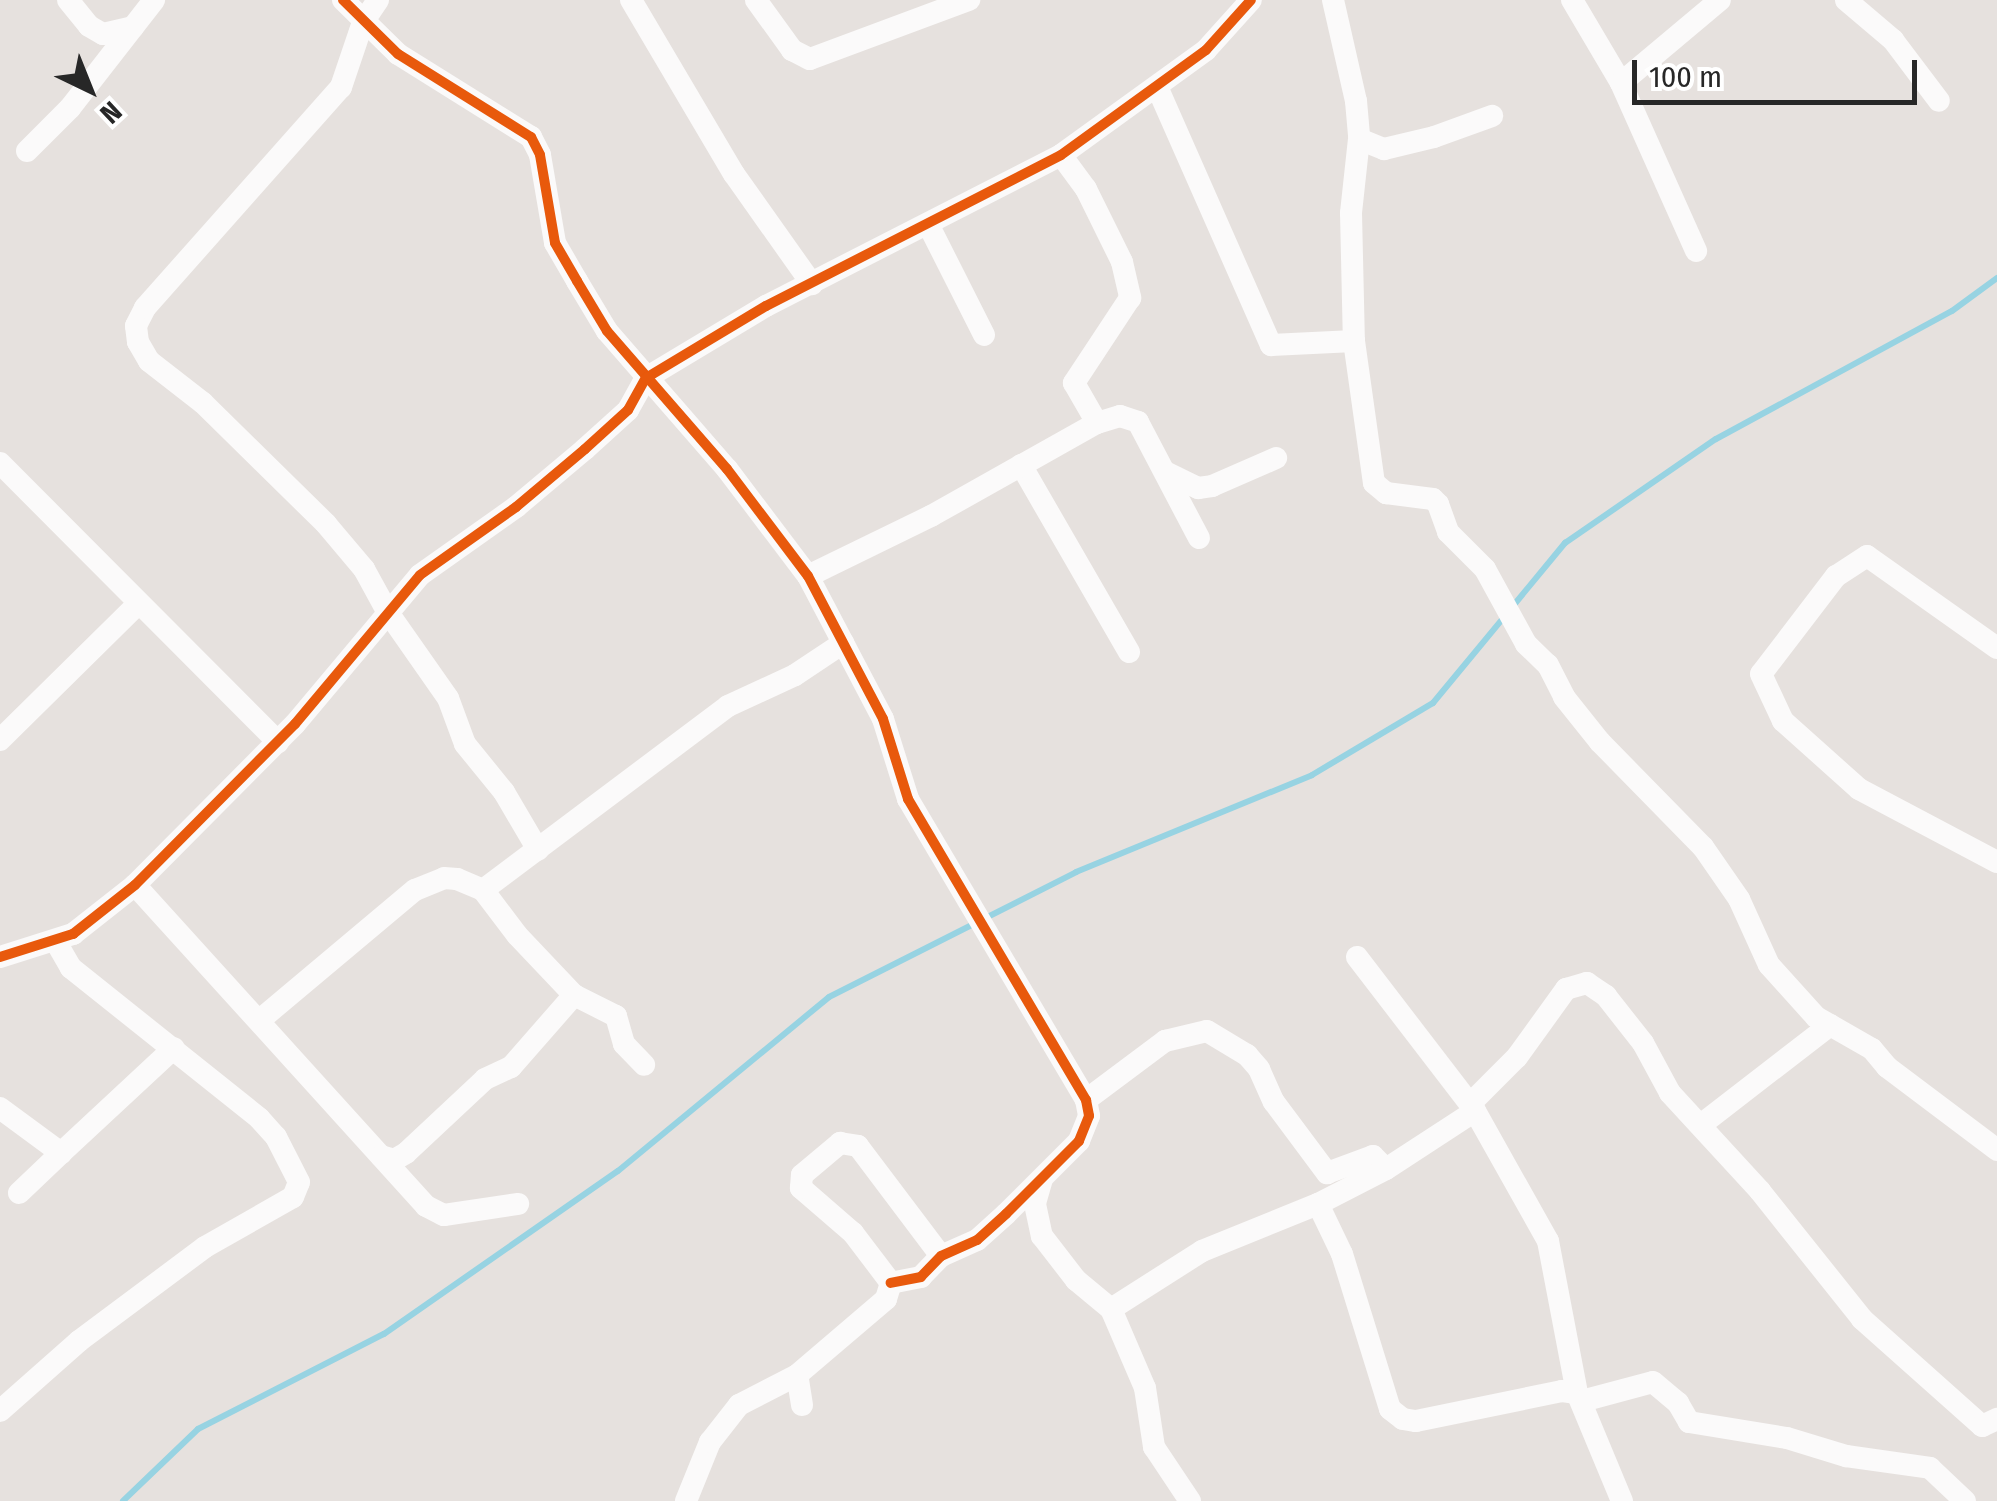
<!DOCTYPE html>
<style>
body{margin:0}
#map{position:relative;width:1997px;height:1501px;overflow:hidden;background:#e6e1de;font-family:"Fira Sans Condensed",sans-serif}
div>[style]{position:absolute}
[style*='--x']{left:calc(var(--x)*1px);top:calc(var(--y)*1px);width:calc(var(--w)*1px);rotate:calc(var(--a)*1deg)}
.stream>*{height:6px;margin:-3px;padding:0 3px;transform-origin:3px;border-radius:3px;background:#97d3e2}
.minor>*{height:22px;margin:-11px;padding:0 11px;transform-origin:11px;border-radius:11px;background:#fbfafa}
.cycleway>*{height:10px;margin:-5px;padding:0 5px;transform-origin:5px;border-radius:5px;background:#e8590c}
span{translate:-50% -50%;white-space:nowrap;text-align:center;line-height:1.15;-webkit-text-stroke:8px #fff;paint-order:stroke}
.north{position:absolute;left:40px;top:40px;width:100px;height:100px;-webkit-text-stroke:8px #fff;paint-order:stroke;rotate:137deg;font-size:28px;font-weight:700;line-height:40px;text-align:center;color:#272727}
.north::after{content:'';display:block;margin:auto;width:35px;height:45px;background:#272727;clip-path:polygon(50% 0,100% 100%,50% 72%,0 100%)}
.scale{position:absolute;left:1632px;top:60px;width:285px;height:45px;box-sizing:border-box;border:5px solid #272727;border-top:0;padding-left:12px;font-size:30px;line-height:35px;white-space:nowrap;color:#272727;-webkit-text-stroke:8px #fff;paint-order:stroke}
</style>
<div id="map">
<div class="stream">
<div style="--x:1513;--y:606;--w:82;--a:-50.5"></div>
<div style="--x:1565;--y:543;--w:183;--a:-34.6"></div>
<div style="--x:1716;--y:439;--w:268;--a:-28.5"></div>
<div style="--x:1952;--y:311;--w:56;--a:-36.3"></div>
<div style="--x:123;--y:1501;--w:104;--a:-43.8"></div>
<div style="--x:198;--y:1429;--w:209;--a:-27.1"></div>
<div style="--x:384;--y:1334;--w:285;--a:-34.9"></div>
<div style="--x:618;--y:1171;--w:273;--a:-39.5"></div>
<div style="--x:829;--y:997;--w:277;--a:-26.8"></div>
<div style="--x:1076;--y:872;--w:255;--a:-22.3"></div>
<div style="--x:1312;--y:775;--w:141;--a:-30.8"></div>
<div style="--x:1433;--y:703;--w:113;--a:-50.4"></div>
</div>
<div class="minor">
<div style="--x:68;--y:0;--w:33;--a:51"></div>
<div style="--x:89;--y:26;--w:16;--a:30"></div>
<div style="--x:103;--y:34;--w:31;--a:-13"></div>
<div style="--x:343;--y:0;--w:77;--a:44.5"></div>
<div style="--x:398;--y:54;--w:157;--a:32"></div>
<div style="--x:531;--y:137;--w:20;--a:63"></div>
<div style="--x:540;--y:155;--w:89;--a:80.3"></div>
<div style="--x:555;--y:243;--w:44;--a:59.9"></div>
<div style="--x:577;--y:281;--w:58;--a:59"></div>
<div style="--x:607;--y:331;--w:183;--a:49"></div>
<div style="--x:727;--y:469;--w:134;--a:52.9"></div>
<div style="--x:808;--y:576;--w:161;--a:62.3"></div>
<div style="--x:883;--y:719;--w:84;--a:72.6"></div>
<div style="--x:908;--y:799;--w:350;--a:59.4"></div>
<div style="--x:1086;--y:1100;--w:16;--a:79"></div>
<div style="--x:1089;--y:1116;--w:27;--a:112"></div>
<div style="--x:1079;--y:1141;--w:103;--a:135"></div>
<div style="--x:1006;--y:1214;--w:39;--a:138"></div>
<div style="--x:977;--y:1240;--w:39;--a:156"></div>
<div style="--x:941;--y:1256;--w:29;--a:134"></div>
<div style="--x:921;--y:1277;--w:31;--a:169"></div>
<div style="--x:378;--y:0;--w:27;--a:124"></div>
<div style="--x:363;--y:22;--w:69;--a:108.7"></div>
<div style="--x:341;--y:87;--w:295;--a:131.6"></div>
<div style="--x:145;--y:308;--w:20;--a:117"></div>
<div style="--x:136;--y:326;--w:16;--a:83"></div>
<div style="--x:138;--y:342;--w:22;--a:60"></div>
<div style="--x:149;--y:361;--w:68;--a:37.9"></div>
<div style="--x:203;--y:403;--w:173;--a:44.5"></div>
<div style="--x:326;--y:524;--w:59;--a:49.8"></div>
<div style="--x:364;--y:569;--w:48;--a:61.3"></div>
<div style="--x:387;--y:611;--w:106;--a:55"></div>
<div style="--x:448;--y:698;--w:49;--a:69.7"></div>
<div style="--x:465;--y:744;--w:62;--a:50.9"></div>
<div style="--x:504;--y:792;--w:67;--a:59.6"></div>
<div style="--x:631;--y:0;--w:202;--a:59.4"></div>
<div style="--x:734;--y:174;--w:135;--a:54.7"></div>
<div style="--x:756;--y:0;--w:62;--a:54.2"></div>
<div style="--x:792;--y:50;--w:20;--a:27"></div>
<div style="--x:810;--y:59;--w:170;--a:-20.4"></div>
<div style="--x:1333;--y:0;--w:104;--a:77.2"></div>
<div style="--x:1356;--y:101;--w:38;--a:85"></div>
<div style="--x:1359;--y:139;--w:74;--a:96.2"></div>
<div style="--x:1351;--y:213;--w:128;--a:88.7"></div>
<div style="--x:1354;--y:341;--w:143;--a:82"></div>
<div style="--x:1374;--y:483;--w:16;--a:40"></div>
<div style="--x:1386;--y:493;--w:47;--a:7.3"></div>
<div style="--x:1433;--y:499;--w:7;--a:45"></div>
<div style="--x:1438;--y:504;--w:30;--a:70"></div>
<div style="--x:1448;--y:532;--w:52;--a:45"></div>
<div style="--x:1485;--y:569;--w:85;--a:61.3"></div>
<div style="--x:1526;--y:644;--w:30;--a:44"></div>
<div style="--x:1548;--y:665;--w:36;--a:63"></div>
<div style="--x:1564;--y:697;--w:58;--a:51.3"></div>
<div style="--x:1600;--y:742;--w:147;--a:45.6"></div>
<div style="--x:1703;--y:847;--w:63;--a:55.3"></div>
<div style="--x:1739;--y:899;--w:72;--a:65.6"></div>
<div style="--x:1769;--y:965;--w:70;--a:47.9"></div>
<div style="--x:1816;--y:1017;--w:64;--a:29.7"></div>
<div style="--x:1872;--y:1049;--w:23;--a:50"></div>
<div style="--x:1887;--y:1067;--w:138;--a:37"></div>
<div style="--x:1572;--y:0;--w:96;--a:59.4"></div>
<div style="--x:1621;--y:83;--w:184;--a:65.9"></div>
<div style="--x:1846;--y:0;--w:62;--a:40.4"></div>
<div style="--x:1893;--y:40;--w:76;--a:53"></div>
<div style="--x:1621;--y:83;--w:129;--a:-40"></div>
<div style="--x:1158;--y:89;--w:280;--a:66.2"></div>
<div style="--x:1271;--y:345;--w:83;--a:-2.8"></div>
<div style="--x:1359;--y:139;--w:27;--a:22"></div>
<div style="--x:1384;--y:149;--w:51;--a:-13.5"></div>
<div style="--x:1434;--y:137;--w:62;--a:-19.9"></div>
<div style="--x:27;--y:151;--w:61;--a:-45"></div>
<div style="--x:70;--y:108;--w:137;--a:-52.1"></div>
<div style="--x:1061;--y:155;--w:42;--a:53.7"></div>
<div style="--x:1086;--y:189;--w:81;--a:63.7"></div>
<div style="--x:1122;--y:262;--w:37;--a:77"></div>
<div style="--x:1130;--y:298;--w:102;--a:123.4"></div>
<div style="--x:1074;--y:383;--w:46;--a:60.1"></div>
<div style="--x:929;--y:226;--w:122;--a:63.2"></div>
<div style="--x:0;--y:463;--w:394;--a:45.1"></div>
<div style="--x:1021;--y:465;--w:216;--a:60"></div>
<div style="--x:1165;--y:472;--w:37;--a:26"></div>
<div style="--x:1198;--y:488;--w:14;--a:-8"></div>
<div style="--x:1212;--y:486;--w:70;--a:-23.6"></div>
<div style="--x:808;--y:576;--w:137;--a:-26"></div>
<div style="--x:931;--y:516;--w:190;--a:-29.3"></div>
<div style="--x:1097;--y:423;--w:24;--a:-17"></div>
<div style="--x:1120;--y:416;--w:19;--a:18"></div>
<div style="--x:1138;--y:422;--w:131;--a:62.3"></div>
<div style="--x:1997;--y:648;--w:159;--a:-144.7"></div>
<div style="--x:1867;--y:556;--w:37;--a:147"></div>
<div style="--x:1836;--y:576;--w:123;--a:127.4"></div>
<div style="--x:1761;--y:674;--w:52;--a:64.9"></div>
<div style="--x:1783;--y:721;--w:102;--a:41.8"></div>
<div style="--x:1859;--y:789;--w:156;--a:27.9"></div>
<div style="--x:0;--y:740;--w:194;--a:-44.6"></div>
<div style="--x:135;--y:885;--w:433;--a:47.8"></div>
<div style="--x:426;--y:1206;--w:20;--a:27"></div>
<div style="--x:444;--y:1215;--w:75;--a:-8.5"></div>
<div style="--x:483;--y:890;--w:306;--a:-36.9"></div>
<div style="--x:728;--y:706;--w:74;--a:-24.8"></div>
<div style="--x:795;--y:675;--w:58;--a:-33.7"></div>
<div style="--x:0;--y:957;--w:77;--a:-17.5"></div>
<div style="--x:73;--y:934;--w:79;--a:-38.3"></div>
<div style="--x:135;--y:885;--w:227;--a:-45.2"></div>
<div style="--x:295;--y:724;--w:194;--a:-50"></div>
<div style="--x:420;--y:575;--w:118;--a:-35.3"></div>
<div style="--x:516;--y:507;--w:90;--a:-40"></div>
<div style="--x:585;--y:449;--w:58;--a:-42.2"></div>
<div style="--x:628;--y:410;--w:37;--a:-61"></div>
<div style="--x:646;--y:378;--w:140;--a:-31"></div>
<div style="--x:766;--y:306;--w:331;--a:-27.1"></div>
<div style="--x:1061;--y:155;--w:179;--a:-35.9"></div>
<div style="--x:1206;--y:50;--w:67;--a:-48"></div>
<div style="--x:1357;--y:957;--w:194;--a:52.5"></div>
<div style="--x:261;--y:1019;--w:201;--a:-40"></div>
<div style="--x:415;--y:890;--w:31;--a:-22"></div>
<div style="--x:444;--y:878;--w:13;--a:4"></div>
<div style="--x:457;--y:879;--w:28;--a:23"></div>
<div style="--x:483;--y:890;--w:56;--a:52.9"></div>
<div style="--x:517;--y:935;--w:83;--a:46.5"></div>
<div style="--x:574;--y:995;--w:47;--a:26.6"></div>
<div style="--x:616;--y:1016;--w:29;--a:74"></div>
<div style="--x:624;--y:1044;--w:29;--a:46"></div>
<div style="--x:1086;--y:1100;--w:99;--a:-36.8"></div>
<div style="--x:1165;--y:1041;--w:43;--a:-13.4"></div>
<div style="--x:1207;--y:1031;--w:47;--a:31"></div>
<div style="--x:1247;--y:1055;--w:18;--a:49"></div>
<div style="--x:1259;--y:1069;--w:36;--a:66"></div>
<div style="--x:1274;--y:1102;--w:89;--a:53.3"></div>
<div style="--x:1327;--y:1173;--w:49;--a:-20.3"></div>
<div style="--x:1373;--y:1156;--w:18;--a:45"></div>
<div style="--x:1470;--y:1104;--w:66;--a:-45"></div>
<div style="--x:1517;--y:1057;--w:84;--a:-54.2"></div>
<div style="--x:1566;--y:989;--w:22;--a:-16"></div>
<div style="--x:1587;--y:983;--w:23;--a:34"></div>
<div style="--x:1606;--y:996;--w:60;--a:51.8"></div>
<div style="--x:1643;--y:1043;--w:57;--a:61.6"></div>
<div style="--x:1670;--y:1093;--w:133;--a:47.4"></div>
<div style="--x:1760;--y:1191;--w:164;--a:51.4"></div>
<div style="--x:1862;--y:1319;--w:161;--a:41.7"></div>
<div style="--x:1982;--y:1426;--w:17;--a:-25"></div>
<div style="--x:0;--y:1108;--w:76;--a:36.4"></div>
<div style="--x:61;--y:1153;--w:154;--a:-42.9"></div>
<div style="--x:1702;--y:1124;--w:162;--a:-37.7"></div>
<div style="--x:381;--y:1156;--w:14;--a:17"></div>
<div style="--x:394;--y:1160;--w:14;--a:-30"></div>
<div style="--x:406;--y:1153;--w:108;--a:-43.1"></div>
<div style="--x:485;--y:1079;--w:29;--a:-25"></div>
<div style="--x:511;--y:1067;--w:96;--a:-48.8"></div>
<div style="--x:1042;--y:1179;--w:26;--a:106"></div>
<div style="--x:1035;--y:1204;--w:33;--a:78"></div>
<div style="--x:1042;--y:1236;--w:56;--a:52.3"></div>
<div style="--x:1076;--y:1280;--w:45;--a:39.6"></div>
<div style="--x:1111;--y:1309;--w:86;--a:66.7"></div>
<div style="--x:1145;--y:1388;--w:60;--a:81.3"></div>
<div style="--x:1154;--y:1447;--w:65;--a:56.3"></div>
<div style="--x:19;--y:1193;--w:58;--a:-43.6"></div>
<div style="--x:1318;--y:1204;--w:55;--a:64.4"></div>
<div style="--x:1342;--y:1254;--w:162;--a:72.8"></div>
<div style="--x:1390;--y:1409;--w:16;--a:38"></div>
<div style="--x:1403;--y:1419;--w:13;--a:9"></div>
<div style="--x:1416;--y:1421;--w:149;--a:-11.6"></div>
<div style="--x:1562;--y:1391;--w:15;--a:8"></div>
<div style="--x:1577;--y:1393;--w:117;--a:67.4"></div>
<div style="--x:891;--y:1283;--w:63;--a:-127.2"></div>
<div style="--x:853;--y:1233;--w:69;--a:-139.1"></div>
<div style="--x:801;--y:1188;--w:13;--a:-86"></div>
<div style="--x:802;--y:1175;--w:50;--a:-40.1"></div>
<div style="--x:840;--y:1143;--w:18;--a:9"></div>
<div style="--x:858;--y:1146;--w:138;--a:53"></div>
<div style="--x:1111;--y:1309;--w:108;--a:-32.5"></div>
<div style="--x:1202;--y:1251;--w:125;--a:-22.1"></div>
<div style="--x:1318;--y:1204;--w:76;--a:-27.2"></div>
<div style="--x:1386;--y:1169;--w:106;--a:-33.1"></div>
<div style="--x:1475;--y:1111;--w:149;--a:60.7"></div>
<div style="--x:1548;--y:1241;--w:155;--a:79.2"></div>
<div style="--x:1582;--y:1401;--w:73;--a:-15"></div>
<div style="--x:1653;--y:1382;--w:33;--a:40"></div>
<div style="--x:1678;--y:1403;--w:22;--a:60"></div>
<div style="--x:1689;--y:1422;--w:99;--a:9.3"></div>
<div style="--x:1787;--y:1438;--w:62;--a:17"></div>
<div style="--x:1846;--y:1456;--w:85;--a:8.1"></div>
<div style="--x:1930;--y:1468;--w:48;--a:43.3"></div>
<div style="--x:802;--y:1405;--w:30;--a:-99"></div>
<div style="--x:797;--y:1375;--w:117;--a:-40.5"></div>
<div style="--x:886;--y:1299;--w:17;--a:-73"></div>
<div style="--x:0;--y:1411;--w:106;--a:-41.5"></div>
<div style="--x:79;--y:1341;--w:157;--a:-36.7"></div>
<div style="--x:205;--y:1247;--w:101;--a:-29.6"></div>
<div style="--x:293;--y:1197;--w:16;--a:-68"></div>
<div style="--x:299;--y:1182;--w:51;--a:-117.1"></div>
<div style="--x:276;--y:1137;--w:25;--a:-132"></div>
<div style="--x:259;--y:1118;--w:241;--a:-141.4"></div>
<div style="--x:71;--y:968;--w:32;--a:-120"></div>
<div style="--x:686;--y:1501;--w:64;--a:-67.9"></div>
<div style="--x:710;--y:1442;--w:47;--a:-51.9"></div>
<div style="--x:739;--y:1405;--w:65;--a:-27.3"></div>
</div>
<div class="cycleway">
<div style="--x:343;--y:0;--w:77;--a:44.5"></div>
<div style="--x:398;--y:54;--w:157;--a:32"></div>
<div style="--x:531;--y:137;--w:20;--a:63"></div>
<div style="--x:540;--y:155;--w:89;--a:80.3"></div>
<div style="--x:555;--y:243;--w:44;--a:59.9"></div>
<div style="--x:577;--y:281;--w:58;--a:59"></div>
<div style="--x:607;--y:331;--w:183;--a:49"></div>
<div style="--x:727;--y:469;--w:134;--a:52.9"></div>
<div style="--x:808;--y:576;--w:161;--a:62.3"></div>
<div style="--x:883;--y:719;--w:84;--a:72.6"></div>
<div style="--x:908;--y:799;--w:350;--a:59.4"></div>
<div style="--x:1086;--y:1100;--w:16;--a:79"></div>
<div style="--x:1089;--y:1116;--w:27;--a:112"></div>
<div style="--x:1079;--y:1141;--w:103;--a:135"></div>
<div style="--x:1006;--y:1214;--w:39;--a:138"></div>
<div style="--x:977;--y:1240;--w:39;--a:156"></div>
<div style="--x:941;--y:1256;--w:29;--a:134"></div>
<div style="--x:921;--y:1277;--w:31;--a:169"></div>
<div style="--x:0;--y:957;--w:77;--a:-17.5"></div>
<div style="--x:73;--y:934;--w:79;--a:-38.3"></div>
<div style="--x:135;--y:885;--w:227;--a:-45.2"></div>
<div style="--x:295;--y:724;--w:194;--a:-50"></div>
<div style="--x:420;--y:575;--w:118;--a:-35.3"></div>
<div style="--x:516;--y:507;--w:90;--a:-40"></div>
<div style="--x:585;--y:449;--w:58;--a:-42.2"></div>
<div style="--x:628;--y:410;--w:37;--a:-61"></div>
<div style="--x:646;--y:378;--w:140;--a:-31"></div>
<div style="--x:766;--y:306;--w:331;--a:-27.1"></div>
<div style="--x:1061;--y:155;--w:179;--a:-35.9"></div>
<div style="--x:1206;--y:50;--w:67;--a:-48"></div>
</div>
<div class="north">N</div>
<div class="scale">100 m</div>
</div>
